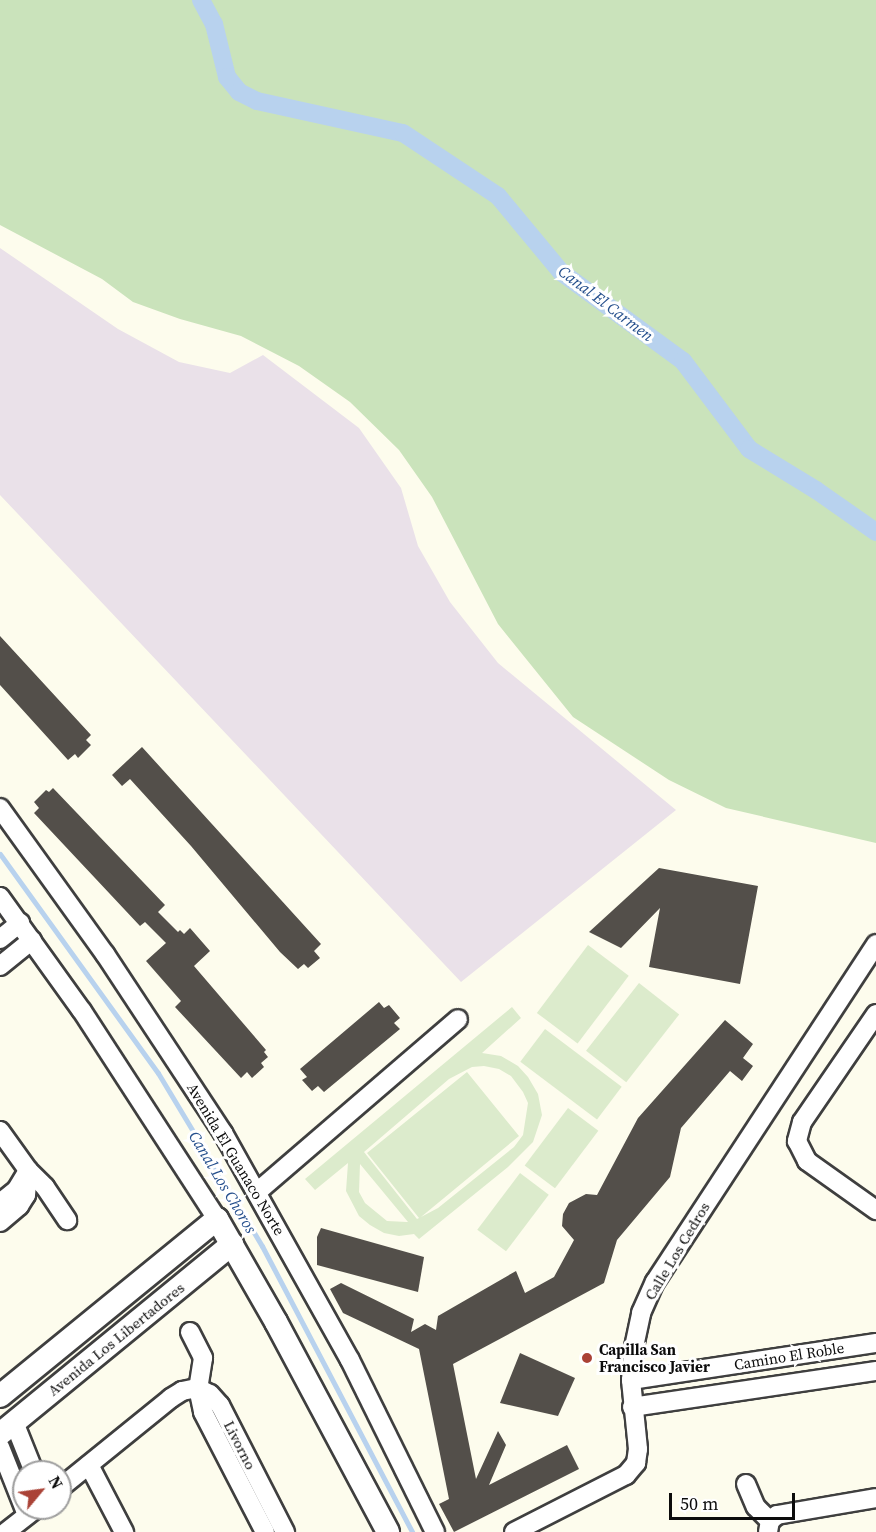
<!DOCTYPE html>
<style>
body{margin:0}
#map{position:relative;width:876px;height:1532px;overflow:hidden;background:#fdfced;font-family:"Source Serif 4",serif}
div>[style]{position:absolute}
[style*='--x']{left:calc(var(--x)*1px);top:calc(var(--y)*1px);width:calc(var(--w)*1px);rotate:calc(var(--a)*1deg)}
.industrial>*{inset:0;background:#eae1e9}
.green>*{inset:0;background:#cae3bb}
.pitch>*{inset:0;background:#dcebcc;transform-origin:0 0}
.stream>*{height:5px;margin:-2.5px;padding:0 2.5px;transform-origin:2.5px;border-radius:2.5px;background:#b8d2ee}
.canal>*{height:18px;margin:-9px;padding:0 9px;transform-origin:9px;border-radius:9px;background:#b8d2ee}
.building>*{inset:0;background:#534f4a}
.roads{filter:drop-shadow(2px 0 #3f3f3f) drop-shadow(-2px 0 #3f3f3f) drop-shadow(0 2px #3f3f3f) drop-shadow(0 -2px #3f3f3f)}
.minor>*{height:18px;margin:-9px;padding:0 9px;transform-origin:9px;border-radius:9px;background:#fff}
.tertiary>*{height:22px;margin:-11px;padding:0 11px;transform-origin:11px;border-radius:11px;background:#fff}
.dots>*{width:16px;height:16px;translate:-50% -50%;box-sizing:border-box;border:3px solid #fff;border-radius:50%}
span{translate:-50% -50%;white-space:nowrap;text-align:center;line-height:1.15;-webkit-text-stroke:6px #fff;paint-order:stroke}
.street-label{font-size:15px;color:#0c0c0c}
.poi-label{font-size:15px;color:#0c0c0c;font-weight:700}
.left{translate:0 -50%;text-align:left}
.water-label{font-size:16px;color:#26508d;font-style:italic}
.north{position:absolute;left:12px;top:1460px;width:60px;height:60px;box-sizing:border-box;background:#fff;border:2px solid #9e9e9e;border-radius:50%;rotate:61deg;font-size:16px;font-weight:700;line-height:24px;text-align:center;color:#0c0c0c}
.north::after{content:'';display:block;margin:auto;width:21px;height:27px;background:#aa4236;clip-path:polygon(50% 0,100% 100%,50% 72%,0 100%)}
.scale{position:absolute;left:669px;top:1493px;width:126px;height:27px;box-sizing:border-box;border:3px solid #0c0c0c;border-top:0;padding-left:8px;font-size:18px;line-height:21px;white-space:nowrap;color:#0c0c0c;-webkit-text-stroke:4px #fff;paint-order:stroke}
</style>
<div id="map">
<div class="industrial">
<div style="clip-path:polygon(0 248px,118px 329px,179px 362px,230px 373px,263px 355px,359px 428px,401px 488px,418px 546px,450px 602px,498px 663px,676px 810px,461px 982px,0 495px)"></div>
</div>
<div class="green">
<div style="clip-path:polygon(0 0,876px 0,876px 843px,726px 808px,669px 780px,573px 717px,498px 624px,432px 497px,399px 450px,350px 402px,299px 366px,241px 336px,180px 319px,133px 302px,102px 279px,0 225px)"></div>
</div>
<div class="pitch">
<div style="left:588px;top:945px;width:51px;height:85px;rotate:37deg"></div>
<div style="left:639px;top:983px;width:51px;height:86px;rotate:38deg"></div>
<div style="clip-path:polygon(evenodd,512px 1007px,521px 1018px,482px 1053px,501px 1056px,518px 1066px,528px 1077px,538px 1094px,542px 1115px,533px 1142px,508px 1167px,419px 1239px,414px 1234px,399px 1236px,384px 1233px,370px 1225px,359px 1216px,346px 1191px,348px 1163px,315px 1190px,305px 1179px,512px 1007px,484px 1066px,499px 1069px,511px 1076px,523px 1092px,528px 1103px,523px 1135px,514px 1147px,438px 1208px,421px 1217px,519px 1136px,467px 1072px,367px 1153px,419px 1218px,417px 1219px,364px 1152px,449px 1079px,472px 1067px,484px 1066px,512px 1007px,360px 1164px,408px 1222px,407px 1222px,387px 1221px,365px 1203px,359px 1192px,360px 1164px)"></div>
<div style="left:545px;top:1029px;width:96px;height:41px;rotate:37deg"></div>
<div style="left:568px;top:1108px;width:38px;height:72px;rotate:37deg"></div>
<div style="left:520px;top:1173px;width:36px;height:71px;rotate:37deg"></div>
</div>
<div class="stream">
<div style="--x:0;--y:854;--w:270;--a:54.2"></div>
<div style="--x:158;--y:1073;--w:202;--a:59"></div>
<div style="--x:262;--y:1246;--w:323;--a:62.3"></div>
</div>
<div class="canal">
<div style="--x:201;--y:0;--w:27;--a:62"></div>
<div style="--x:214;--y:24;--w:55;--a:76.2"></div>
<div style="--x:227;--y:77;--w:19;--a:51"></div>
<div style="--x:239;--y:92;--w:20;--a:27"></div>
<div style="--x:257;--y:101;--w:149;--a:12.4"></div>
<div style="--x:403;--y:133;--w:114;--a:33.6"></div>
<div style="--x:498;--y:196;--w:99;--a:50.3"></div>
<div style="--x:561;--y:272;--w:151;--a:36.1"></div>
<div style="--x:683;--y:361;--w:110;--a:53.1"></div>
<div style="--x:749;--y:449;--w:79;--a:31.5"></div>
<div style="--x:816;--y:490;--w:73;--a:35"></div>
</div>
<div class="building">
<div style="clip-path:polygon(0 636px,91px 735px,86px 740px,91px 745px,78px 758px,75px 754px,68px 760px,0 685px)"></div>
<div style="clip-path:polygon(142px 747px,321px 944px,314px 951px,320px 958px,308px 968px,304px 964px,298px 969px,280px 952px,191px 846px,130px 779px,122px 786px,112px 775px)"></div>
<div style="clip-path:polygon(53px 788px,165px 905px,158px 912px,178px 932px,180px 930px,184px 934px,190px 928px,210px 951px,194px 966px,266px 1050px,264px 1052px,268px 1057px,261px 1063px,264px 1067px,252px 1078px,247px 1072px,241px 1078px,175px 1007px,181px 1001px,146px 961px,166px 943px,145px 922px,140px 926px,34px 813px,39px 808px,34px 802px,46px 790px,49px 792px)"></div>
<div style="clip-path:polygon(659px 868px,758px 886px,740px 984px,649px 967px,660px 908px,621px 948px,589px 932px)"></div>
<div style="clip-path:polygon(379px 1002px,384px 1008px,389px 1005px,400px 1018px,394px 1023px,400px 1029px,324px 1092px,318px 1086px,312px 1091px,302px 1080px,307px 1077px,300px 1069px)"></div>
<div style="clip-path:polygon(725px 1020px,753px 1044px,743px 1058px,753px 1066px,742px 1081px,730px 1071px,681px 1128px,670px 1177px,617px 1240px,604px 1283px,453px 1364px,476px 1479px,498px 1431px,506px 1445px,489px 1485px,567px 1445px,579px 1469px,454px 1532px,439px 1504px,449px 1499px,419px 1349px,343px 1313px,330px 1289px,341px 1283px,414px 1319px,411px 1332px,425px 1324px,436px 1330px,438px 1316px,516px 1271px,525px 1293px,554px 1277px,574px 1240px,562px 1226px,563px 1214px,569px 1203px,586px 1194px,597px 1195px,638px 1118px)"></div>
<div style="clip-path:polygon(321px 1228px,424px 1257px,418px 1292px,317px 1265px,317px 1237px)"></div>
<div style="clip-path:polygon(520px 1353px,575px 1378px,558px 1416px,500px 1403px)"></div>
</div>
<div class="roads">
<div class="minor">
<div style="--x:0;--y:808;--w:180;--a:54.3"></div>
<div style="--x:105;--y:954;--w:214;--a:56.6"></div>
<div style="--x:223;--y:1133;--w:260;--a:60.8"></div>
<div style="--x:350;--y:1360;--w:192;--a:63.7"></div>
<div style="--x:0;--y:897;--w:140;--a:54.3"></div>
<div style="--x:82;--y:1011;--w:248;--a:57"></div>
<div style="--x:0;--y:939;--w:26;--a:-39"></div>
<div style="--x:0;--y:966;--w:41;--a:-39.1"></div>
<div style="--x:876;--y:1014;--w:131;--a:124.4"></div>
<div style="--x:802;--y:1122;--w:20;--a:105"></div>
<div style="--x:797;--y:1141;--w:22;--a:63"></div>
<div style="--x:807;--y:1161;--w:85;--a:35.4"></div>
<div style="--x:0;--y:1131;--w:48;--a:54.3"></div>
<div style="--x:28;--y:1170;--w:24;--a:45"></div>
<div style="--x:45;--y:1187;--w:40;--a:56"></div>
<div style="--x:257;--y:1192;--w:265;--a:-40.7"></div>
<div style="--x:0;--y:1203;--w:22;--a:-39"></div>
<div style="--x:17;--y:1189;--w:17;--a:-59"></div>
<div style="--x:0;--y:1222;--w:25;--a:-40"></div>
<div style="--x:19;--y:1206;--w:13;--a:-58"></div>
<div style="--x:26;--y:1195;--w:25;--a:-85"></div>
<div style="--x:190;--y:1332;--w:29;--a:63"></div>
<div style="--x:203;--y:1358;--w:30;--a:99"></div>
<div style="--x:198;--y:1388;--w:25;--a:78"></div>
<div style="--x:203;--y:1412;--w:135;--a:62.7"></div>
<div style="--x:631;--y:1380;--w:248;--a:-8.6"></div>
<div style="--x:632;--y:1407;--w:247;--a:-8.4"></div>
<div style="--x:14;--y:1422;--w:54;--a:68.2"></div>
<div style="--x:0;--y:1447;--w:73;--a:68.3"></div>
<div style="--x:89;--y:1465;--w:76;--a:62.4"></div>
<div style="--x:746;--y:1484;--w:25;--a:67"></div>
<div style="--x:756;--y:1507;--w:20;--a:45"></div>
<div style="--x:60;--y:1488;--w:143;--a:-39"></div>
<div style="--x:171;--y:1398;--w:13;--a:-32"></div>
<div style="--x:182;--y:1391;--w:16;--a:-11"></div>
<div style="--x:198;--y:1388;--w:13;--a:27"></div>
<div style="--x:210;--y:1394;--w:15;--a:48"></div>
<div style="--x:220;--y:1405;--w:143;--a:62.9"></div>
<div style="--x:6;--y:1532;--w:37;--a:-38"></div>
<div style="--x:514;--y:1532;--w:126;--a:-27"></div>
<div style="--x:626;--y:1475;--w:16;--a:-50"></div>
<div style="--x:636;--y:1463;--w:14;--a:-82"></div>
<div style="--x:638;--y:1449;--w:69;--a:-95.8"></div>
<div style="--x:631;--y:1380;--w:33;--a:-85"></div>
<div style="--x:634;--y:1347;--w:35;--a:-78"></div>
<div style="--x:641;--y:1313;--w:34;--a:-66"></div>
<div style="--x:655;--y:1282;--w:404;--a:-56.8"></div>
<div style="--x:768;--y:1532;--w:11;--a:-80"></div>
<div style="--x:770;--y:1521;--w:9;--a:-41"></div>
<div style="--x:777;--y:1515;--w:100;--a:-9.7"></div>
</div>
<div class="tertiary">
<div style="--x:0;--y:1396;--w:280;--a:-39.2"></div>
<div style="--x:217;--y:1219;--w:119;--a:60.2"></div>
<div style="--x:276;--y:1322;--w:238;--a:61.9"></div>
<div style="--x:0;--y:1434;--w:300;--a:-39.3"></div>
</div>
</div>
<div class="dots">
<div style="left:587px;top:1358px;background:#aa4236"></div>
</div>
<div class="street-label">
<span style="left:236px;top:1159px;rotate:59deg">Avenida El Guanaco Norte</span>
<span style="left:677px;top:1251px;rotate:-59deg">Calle Los Cedros</span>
<span style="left:116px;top:1339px;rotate:-39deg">Avenida Los Libertadores</span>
<span style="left:789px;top:1356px;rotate:-9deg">Camino El Roble</span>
<span style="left:240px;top:1445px;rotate:63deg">Livorno</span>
</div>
<div class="poi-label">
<span class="left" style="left:599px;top:1358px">Capilla San<br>Francisco Javier</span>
</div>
<div class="water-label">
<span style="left:606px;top:303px;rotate:37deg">Canal El Carmen</span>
<span style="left:223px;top:1182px;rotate:59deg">Canal Los Choros</span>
</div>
<div class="north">N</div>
<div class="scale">50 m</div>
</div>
